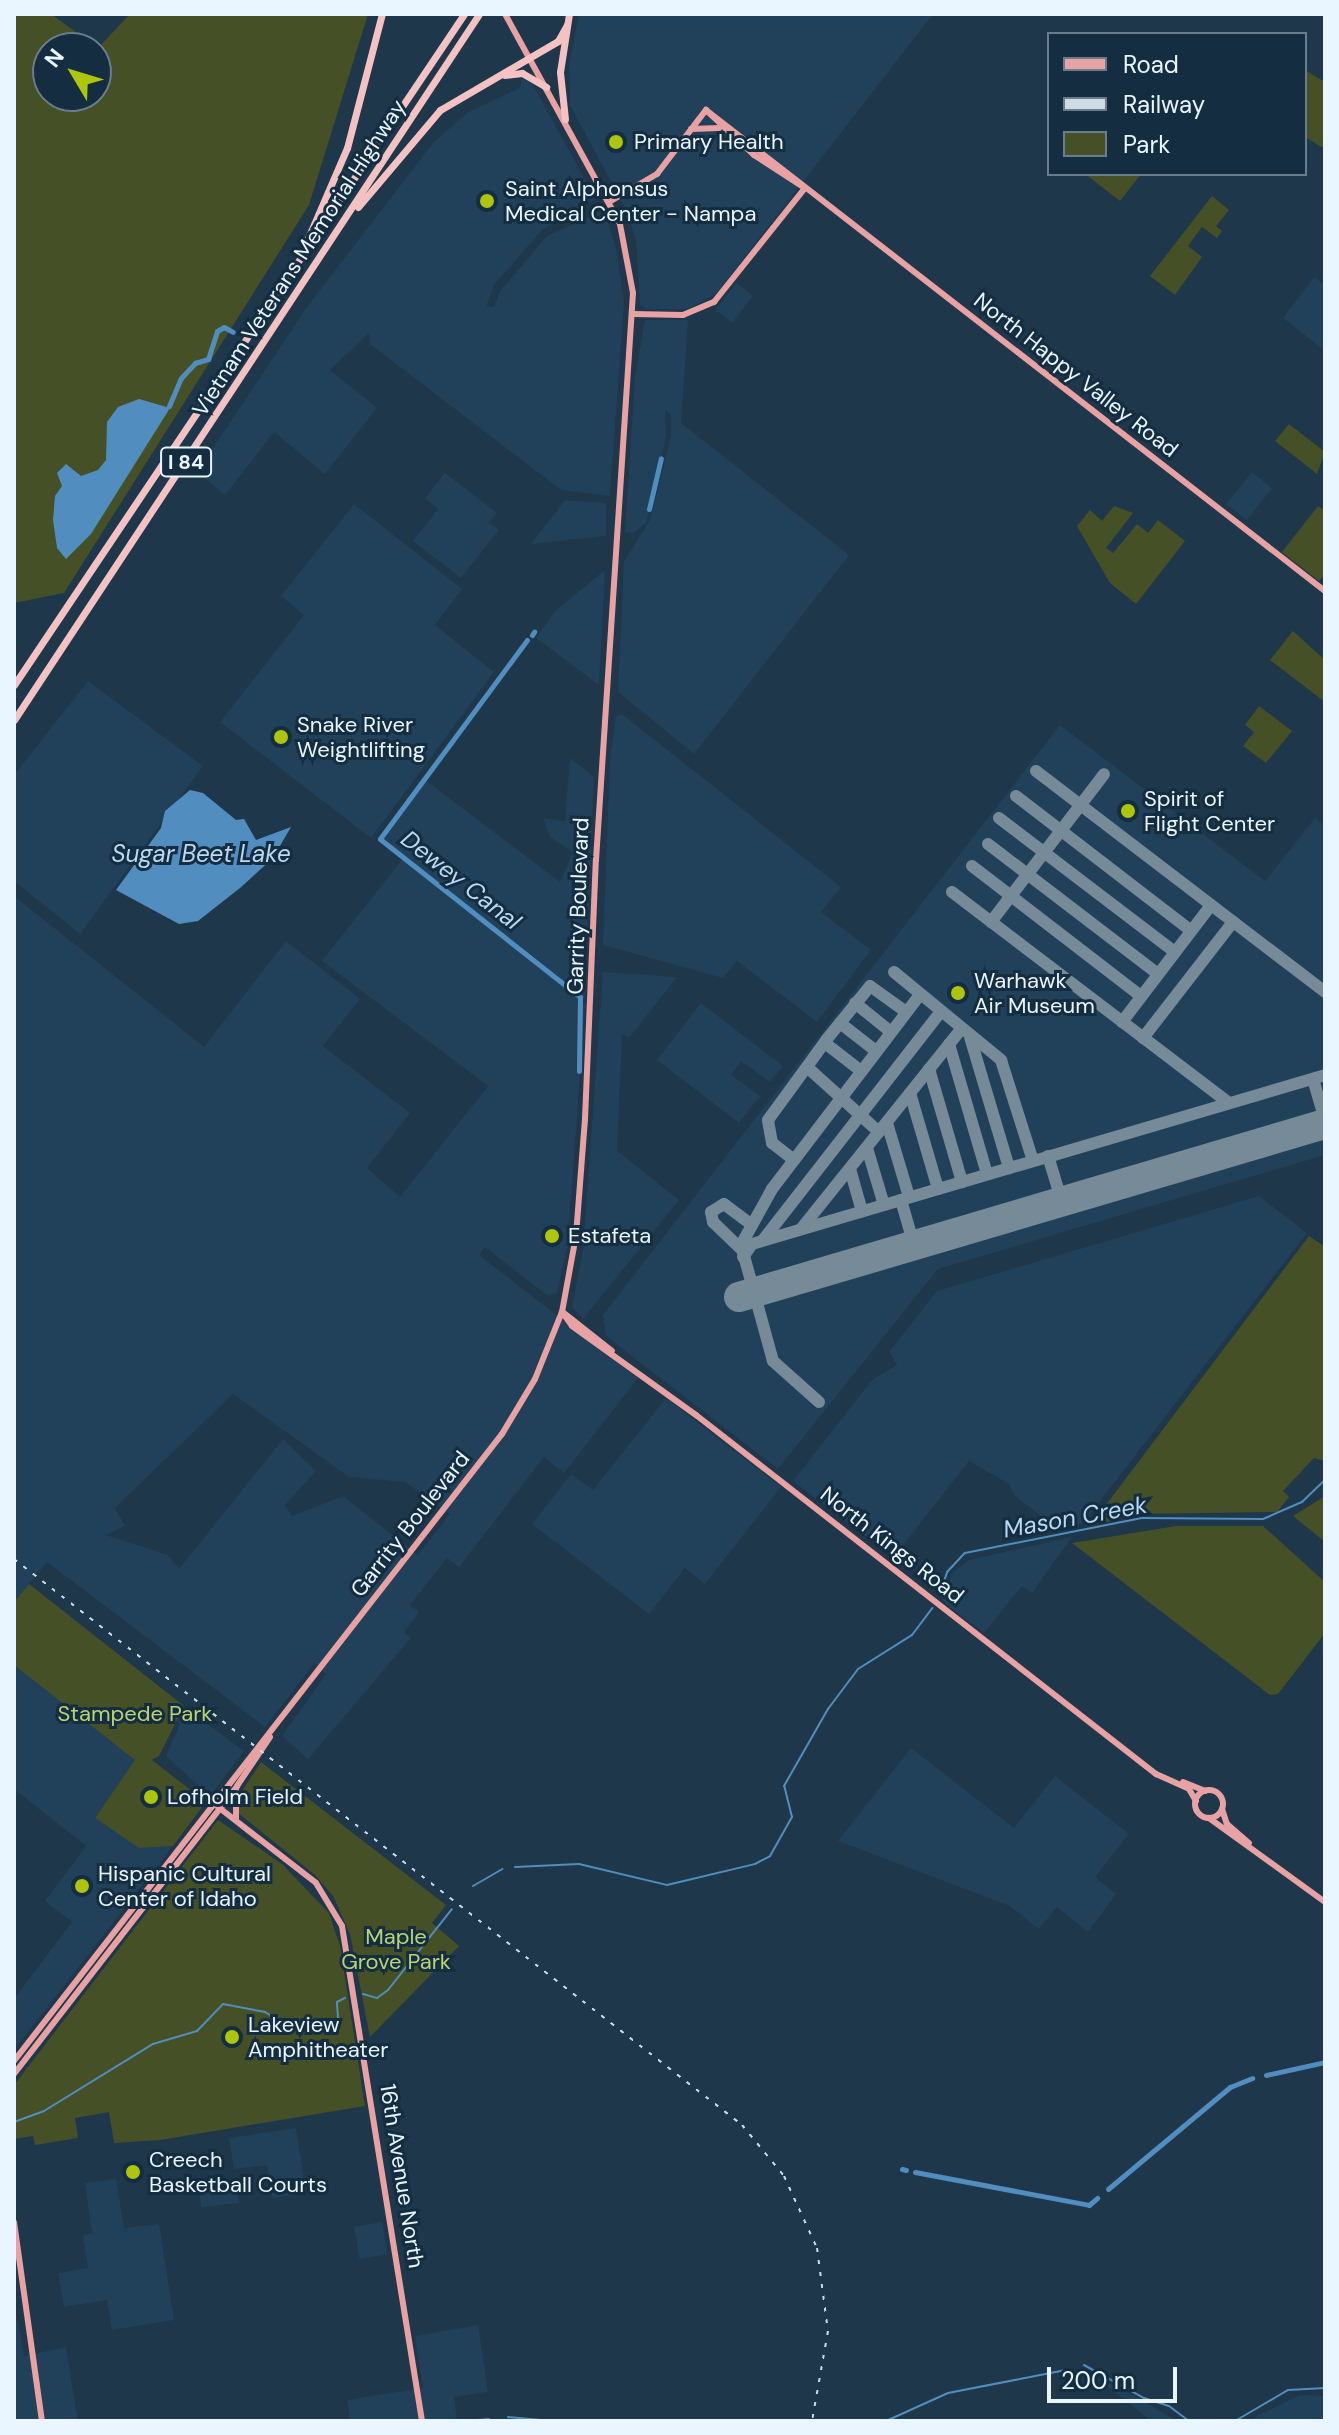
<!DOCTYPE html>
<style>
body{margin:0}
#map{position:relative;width:1339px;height:2435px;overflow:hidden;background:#1e374a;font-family:"DM Sans",sans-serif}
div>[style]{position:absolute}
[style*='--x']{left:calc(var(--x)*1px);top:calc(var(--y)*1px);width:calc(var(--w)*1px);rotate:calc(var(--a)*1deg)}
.built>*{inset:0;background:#214059;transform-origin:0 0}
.green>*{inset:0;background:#455026}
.water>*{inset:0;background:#518ebf}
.stream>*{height:2px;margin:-1px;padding:0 1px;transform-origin:1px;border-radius:1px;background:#518ebf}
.canal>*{height:5px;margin:-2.5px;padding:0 2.5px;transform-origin:2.5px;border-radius:2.5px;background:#518ebf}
.taxiway>*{height:12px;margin:-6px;padding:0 6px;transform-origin:6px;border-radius:6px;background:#768a98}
.runway>*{height:30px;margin:-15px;padding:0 15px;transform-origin:15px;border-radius:15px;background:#768a98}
.major>*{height:6px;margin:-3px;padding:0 3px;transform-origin:3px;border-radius:3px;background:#e8a2a4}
.major>.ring{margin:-3px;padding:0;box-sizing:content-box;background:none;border:6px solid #e8a2a4;border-radius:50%}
.highway>*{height:7px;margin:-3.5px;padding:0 3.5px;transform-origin:3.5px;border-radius:3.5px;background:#f5c2c3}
.rail>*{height:2px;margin-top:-1px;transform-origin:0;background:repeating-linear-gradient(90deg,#cedce7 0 4px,transparent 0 12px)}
.dots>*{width:22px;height:22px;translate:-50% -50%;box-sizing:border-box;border:4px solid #142d40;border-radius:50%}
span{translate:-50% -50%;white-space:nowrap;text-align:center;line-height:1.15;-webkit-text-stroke:6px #142d40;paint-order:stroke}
.shield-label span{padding:2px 6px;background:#142d40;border:2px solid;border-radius:6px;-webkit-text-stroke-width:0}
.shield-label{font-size:20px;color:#e9f5ff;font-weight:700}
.poi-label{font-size:22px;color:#e9f5ff}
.left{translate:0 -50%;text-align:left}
.street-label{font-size:22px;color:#e9f5ff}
.park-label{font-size:22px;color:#bad473}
.water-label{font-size:24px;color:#bad9f5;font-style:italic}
.frame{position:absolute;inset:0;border:16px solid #e9f5ff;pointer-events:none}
.legend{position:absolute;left:1047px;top:32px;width:260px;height:144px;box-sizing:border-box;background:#142d40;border:2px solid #697d8c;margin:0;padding:10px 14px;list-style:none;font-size:24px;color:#e9f5ff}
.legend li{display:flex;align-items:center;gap:16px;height:40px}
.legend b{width:40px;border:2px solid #697d8c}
.north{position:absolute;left:32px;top:32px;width:80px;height:80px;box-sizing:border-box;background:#142d40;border:2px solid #697d8c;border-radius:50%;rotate:308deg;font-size:22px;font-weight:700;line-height:32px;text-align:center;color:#e9f5ff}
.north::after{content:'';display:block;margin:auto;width:28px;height:36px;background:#adc60d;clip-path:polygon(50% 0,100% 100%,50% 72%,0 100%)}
.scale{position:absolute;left:1047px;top:2367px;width:130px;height:36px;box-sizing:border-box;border:4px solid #e9f5ff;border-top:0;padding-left:10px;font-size:24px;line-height:28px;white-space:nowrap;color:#e9f5ff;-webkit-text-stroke:6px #142d40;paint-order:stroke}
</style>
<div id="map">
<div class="built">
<div style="clip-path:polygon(579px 14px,933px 14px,716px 294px,688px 309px,647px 309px,640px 305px,636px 240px,626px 210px,570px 105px,569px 64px)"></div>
<div style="clip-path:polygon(522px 78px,533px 85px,596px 199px,542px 230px,494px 285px,486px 307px,494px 307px,500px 291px,547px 236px,604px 210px,616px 248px,624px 302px,610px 496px,561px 490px,370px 344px,369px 333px,330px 370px,377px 408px,325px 474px,274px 432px,225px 495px,197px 472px,307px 307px,433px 143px,468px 112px,520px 88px)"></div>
<div style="clip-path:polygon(1314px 277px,1325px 285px,1325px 351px,1283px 318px)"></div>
<div style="left:736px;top:283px;width:21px;height:34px;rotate:37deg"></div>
<div style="clip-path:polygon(645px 320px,688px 320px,681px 423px,849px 555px,694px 754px,618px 692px,624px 561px,650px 520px,671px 436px,671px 415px,665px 410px,666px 437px,646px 523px,633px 533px,625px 532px,635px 377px)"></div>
<div style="left:1252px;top:472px;width:26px;height:41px;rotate:39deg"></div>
<div style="clip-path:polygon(445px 473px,497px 513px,489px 523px,499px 530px,461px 578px,413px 541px,438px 509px,425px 498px)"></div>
<div style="clip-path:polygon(565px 500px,606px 503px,606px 536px,531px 544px)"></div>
<div style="clip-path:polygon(354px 504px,462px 589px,435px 625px,494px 672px,371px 838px,220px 722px,304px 615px,281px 596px)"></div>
<div style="clip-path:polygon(605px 570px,599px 685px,536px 638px,556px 610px)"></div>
<div style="clip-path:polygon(88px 681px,203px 766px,80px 934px,14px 881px,14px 775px)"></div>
<div style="clip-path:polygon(622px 714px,841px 887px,821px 912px,871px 950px,817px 1022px,737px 961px,723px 978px,603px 945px,610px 758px,616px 717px)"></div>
<div style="clip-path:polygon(1060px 725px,1265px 881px,1315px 818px,1325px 826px,1325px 1155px,938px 1269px,778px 1469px,606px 1336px,603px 1315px)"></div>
<div style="clip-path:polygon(evenodd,570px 758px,594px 777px,585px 998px,519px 945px,515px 949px,585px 1004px,568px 1243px,557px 1293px,548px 1296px,485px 1247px,479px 1255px,638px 1378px,564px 1473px,544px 1457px,459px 1567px,447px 1558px,410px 1605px,419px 1612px,404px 1632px,411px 1638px,308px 1759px,282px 1736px,326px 1674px,314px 1664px,265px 1727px,47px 1562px,14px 1602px,14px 896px,204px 1047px,286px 941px,360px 999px,323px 1046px,410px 1113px,367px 1168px,400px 1197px,488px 1086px,322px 961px,404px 857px,380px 838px,424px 779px,560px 882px,573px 852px,550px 837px,543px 818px,565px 821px,570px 758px,233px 1394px,349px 1477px,405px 1482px,450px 1514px,418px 1555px,343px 1496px,292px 1516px,285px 1505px,316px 1471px,283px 1439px,179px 1569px,168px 1555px,106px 1535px,125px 1526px,115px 1508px,233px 1394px)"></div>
<div style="clip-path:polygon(603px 972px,677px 977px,629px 1038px,622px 1034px,617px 1151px,679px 1200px,583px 1319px,572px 1307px,583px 1249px)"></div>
<div style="clip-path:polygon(701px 1003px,783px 1066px,770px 1082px,741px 1061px,731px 1075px,760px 1096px,739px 1123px,657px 1060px)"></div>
<div style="clip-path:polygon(1259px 1196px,1307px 1233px,1083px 1523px,1060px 1531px,1014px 1495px,1009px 1484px,969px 1461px,893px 1558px,793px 1481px,872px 1380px,897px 1365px,889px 1352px,937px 1291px)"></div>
<div style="clip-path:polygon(666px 1398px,781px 1487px,705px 1584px,685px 1568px,649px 1614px,532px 1524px,571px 1474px,593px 1490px)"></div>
<div style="clip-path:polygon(1072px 1537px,1032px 1593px,1022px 1586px,984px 1633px,942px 1601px,953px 1572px,969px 1560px)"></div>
<div style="clip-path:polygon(14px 1665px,136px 1760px,95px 1818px,139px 1848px,173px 1846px,14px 2050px,14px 1999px,72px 1922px,45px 1901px,86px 1846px,14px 1789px)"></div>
<div style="clip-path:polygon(184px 1706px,244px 1751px,210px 1796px,166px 1756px,180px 1724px,175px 1719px)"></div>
<div style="clip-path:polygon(911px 1748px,1014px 1828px,1055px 1776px,1129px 1834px,1095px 1877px,1116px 1894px,1088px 1932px,1057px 1907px,1039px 1929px,1010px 1906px,838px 1841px)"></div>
<div style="clip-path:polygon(296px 2128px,306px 2193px,272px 2198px,267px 2165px,234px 2169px,229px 2138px)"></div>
<div style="clip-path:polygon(116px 2179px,124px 2228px,159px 2224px,174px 2320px,112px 2330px,107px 2300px,64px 2307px,58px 2273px,88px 2268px,83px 2235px,92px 2233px,85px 2183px)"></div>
<div style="left:236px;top:2180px;width:23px;height:38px;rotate:83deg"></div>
<div style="left:382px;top:2222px;width:33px;height:28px;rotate:81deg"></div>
<div style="clip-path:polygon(18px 2321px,24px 2356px,66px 2347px,78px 2421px,14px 2421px,14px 2322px)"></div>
<div style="clip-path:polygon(478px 2325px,488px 2392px,454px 2397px,457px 2421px,350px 2421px,347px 2400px,423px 2388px,415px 2336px)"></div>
<div style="clip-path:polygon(1095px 2376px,1135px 2396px,1177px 2421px,1151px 2421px)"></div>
<div style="clip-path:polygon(1300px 2395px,1325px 2396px,1325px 2421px,1248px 2421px)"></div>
</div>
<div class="green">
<div style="clip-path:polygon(evenodd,14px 14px,51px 14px,98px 48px,130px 14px,368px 14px,309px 205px,64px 593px,14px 603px,14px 14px,48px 48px,96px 48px,96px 96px,48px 96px,48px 48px)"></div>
<div style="clip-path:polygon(1305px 70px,1325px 82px,1325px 149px,1305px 137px)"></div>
<div style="clip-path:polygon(1085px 174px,1141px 174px,1120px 201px)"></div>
<div style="clip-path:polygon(1212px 196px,1229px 210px,1216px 226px,1222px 231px,1217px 238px,1202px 227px,1188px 246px,1202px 257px,1175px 295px,1150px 276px)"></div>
<div style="clip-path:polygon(1289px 424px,1325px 452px,1317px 474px,1275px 441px)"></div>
<div style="clip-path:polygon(1114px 506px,1133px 513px,1106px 548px,1113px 553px,1137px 524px,1148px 533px,1158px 520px,1185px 541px,1136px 604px,1110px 583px,1077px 526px,1090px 510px,1102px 521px)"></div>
<div style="clip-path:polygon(1318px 506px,1325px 511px,1325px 574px,1319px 581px,1282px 552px)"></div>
<div style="clip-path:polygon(1293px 631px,1325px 660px,1325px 702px,1270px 660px)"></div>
<div style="clip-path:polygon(1259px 706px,1292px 731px,1266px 763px,1243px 746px,1254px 732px,1245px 725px)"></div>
<div style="clip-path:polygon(1309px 1236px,1325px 1247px,1325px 1461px,1314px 1458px,1283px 1491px,1289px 1497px,1277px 1512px,1139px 1514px,1090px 1526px)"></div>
<div style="clip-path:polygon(1325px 1496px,1325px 1542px,1293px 1516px)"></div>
<div style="clip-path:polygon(1176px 1526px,1263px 1526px,1325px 1582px,1325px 1633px,1278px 1694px,1270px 1695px,1072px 1543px)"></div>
<div style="clip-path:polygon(29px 1584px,184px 1706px,159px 1756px,152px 1760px,206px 1802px,173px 1846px,139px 1848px,95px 1818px,135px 1760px,14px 1665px,14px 1602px)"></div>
<div style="clip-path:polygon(261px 1762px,446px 1905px,432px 1923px,459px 1946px,370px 2037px,350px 1934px,333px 1896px,315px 1875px,237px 1812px,236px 1800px)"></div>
<div style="clip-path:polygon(218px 1820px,282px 1864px,329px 1913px,340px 1946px,365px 2106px,160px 2140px,114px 2143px,109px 2112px,75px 2118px,78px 2138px,35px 2145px,33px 2136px,14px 2139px,14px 2085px)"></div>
</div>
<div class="water">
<div style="clip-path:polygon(139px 399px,170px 408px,91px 534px,66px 559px,57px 548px,53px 520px,55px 496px,62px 486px,57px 473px,66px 464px,81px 476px,98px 470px,106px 460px,107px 422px,118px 407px)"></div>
<div style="clip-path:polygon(190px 790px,203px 793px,236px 820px,244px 819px,256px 840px,291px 827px,273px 858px,240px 888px,198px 921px,179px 924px,116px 890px,161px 828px,165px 811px)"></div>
</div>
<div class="stream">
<div style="--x:940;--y:1594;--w:23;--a:-72"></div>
<div style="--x:947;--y:1572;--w:26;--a:-47"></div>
<div style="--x:965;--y:1553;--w:179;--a:-11.2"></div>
<div style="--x:1141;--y:1518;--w:122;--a:0.5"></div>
<div style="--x:1263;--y:1519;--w:43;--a:-23.6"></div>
<div style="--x:1302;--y:1502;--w:32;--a:-44"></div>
<div style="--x:515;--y:1867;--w:64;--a:-2.7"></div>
<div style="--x:579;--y:1864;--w:90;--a:13.4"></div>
<div style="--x:667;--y:1885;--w:90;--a:-13.4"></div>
<div style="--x:755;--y:1864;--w:17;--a:-28"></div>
<div style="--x:770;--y:1856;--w:45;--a:-60.6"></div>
<div style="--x:792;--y:1817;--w:32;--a:-104"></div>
<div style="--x:784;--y:1786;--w:89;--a:-60.3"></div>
<div style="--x:828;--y:1709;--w:50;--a:-53.1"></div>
<div style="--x:858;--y:1669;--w:64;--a:-32.2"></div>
<div style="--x:912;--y:1635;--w:34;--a:-53"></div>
<div style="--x:473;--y:1886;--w:34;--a:-30"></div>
<div style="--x:363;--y:1994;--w:15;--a:16"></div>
<div style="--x:377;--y:1998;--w:14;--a:-36"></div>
<div style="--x:388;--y:1990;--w:103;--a:-51.7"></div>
<div style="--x:14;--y:2122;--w:32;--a:-20"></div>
<div style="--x:44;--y:2111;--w:128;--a:-31.6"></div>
<div style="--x:153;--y:2044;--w:46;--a:-16.5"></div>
<div style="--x:197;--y:2031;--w:37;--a:-46"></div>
<div style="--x:223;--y:2004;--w:43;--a:10.8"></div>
<div style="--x:265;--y:2012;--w:39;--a:31"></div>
<div style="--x:298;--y:2032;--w:11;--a:5"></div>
<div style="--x:309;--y:2033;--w:33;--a:-27"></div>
<div style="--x:338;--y:2018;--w:16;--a:-94"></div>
<div style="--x:337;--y:2002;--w:9;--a:-27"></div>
<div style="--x:1084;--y:2365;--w:68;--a:28.8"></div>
<div style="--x:1144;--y:2398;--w:26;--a:18"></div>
<div style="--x:1169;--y:2406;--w:25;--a:37"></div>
<div style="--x:508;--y:2417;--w:44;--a:5.2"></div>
<div style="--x:467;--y:2421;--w:22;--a:-5"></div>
<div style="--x:886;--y:2421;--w:68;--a:-24.3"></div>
<div style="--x:948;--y:2393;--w:120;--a:-11"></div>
<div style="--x:1235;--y:2421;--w:61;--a:-30.3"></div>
<div style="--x:1288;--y:2390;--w:37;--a:-3"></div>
</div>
<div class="canal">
<div style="--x:169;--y:406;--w:30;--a:-67"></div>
<div style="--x:181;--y:378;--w:21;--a:-47"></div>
<div style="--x:195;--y:363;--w:14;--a:-17"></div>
<div style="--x:208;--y:359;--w:29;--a:-72"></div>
<div style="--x:217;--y:331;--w:8;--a:-30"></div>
<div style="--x:224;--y:327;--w:10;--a:29"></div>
<div style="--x:649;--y:509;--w:52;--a:-76.8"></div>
<div style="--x:532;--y:635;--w:4;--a:-56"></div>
<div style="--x:527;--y:640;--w:247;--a:126.5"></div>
<div style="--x:380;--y:839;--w:255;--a:38.3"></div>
<div style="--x:580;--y:997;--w:74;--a:90.8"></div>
<div style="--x:1266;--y:2075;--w:60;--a:-12.4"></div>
<div style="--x:902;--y:2169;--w:4;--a:14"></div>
<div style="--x:915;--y:2172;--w:177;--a:10.7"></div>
<div style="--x:1089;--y:2205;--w:11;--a:-41"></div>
<div style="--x:1108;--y:2189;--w:159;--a:-39.9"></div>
<div style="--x:1230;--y:2087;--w:24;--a:-22"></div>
</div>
<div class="taxiway">
<div style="--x:1036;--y:771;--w:364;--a:37.4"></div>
<div style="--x:1016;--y:796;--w:221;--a:37.6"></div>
<div style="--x:999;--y:818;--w:221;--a:37.3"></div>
<div style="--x:988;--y:844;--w:214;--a:37.4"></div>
<div style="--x:972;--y:866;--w:213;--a:37.6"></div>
<div style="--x:952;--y:892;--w:348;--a:37.3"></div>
<div style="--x:991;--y:922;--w:186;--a:-52.6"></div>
<div style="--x:894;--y:972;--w:139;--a:39.4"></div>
<div style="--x:1001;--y:1060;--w:106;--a:72.4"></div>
<div style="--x:855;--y:1003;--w:46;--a:38.9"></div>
<div style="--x:1122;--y:1022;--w:147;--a:-52.7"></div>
<div style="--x:840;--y:1023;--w:46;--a:37.9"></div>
<div style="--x:970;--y:1037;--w:137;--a:73.4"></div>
<div style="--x:1143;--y:1038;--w:147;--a:-52.2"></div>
<div style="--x:825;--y:1043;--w:46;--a:37.9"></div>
<div style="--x:949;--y:1044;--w:135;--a:73.7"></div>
<div style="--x:807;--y:1067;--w:97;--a:42.1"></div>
<div style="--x:929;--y:1069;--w:118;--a:73.7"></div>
<div style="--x:1313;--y:1079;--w:43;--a:73.7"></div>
<div style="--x:910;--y:1093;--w:100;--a:73.7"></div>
<div style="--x:887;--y:1123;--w:77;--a:73.4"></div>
<div style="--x:867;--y:1148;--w:59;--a:73.4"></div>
<div style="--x:1048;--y:1156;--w:48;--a:73.1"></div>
<div style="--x:794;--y:1160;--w:28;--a:-142"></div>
<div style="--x:772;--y:1143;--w:23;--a:-100"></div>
<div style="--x:768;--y:1120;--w:100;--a:-53.9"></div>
<div style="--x:827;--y:1039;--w:68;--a:-50.9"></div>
<div style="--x:870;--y:986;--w:44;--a:35.8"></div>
<div style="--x:850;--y:1169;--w:44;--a:74.1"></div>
<div style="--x:901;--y:1200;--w:47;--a:73.9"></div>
<div style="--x:801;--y:1229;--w:256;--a:-51.3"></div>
<div style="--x:763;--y:1240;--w:288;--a:-52.1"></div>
<div style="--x:741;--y:1249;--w:39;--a:-136"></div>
<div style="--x:713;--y:1222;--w:10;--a:-101"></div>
<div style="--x:711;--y:1212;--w:15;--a:-32"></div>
<div style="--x:724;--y:1204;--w:35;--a:37"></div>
<div style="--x:743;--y:1257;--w:16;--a:-55"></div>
<div style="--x:752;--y:1244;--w:597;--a:-16.43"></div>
<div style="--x:819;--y:1402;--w:62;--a:-138.3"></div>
<div style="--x:773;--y:1361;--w:120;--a:-105.4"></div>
<div style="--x:741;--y:1245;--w:64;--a:-61"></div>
<div style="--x:772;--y:1189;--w:243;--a:-52.7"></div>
</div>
<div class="runway">
<div style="--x:739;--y:1297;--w:611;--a:-16.45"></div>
</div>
<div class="major">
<div style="--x:706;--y:110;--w:784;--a:37.85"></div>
<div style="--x:706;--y:110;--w:66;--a:43.2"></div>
<div style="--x:754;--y:155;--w:61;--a:32.9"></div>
<div style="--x:691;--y:129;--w:28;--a:-2"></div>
<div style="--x:609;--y:202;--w:56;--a:-30.3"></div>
<div style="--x:657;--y:174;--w:81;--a:-52.6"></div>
<div style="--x:633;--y:314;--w:50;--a:1.1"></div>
<div style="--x:683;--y:315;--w:34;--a:-23"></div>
<div style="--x:714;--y:302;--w:146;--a:-51.4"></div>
<div style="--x:562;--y:1312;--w:17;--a:54"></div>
<div style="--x:572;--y:1326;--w:153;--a:35.7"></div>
<div style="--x:696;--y:1415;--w:584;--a:37.97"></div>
<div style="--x:1156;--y:1774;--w:36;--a:24"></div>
<div style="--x:1189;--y:1789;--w:14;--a:60"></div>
<div style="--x:564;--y:1313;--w:61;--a:38.4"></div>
<div style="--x:1183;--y:1782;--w:24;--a:22"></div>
<div class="ring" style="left:1195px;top:1790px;width:22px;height:22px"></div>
<div style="--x:236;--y:1791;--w:27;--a:90"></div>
<div style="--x:213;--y:1803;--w:130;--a:37.8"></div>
<div style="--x:316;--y:1883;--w:50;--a:58.8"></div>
<div style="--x:342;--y:1926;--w:501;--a:80.82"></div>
<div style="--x:1222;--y:1809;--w:16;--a:72"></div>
<div style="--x:1227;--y:1824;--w:29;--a:41"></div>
<div style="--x:1209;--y:1818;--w:143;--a:35.9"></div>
<div style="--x:14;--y:2061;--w:795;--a:-52.11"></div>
<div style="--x:502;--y:1434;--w:64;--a:-59"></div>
<div style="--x:535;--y:1379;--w:72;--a:-68.1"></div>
<div style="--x:562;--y:1312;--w:77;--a:-79.6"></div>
<div style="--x:576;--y:1236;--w:117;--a:-85.6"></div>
<div style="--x:585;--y:1119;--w:259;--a:-87.6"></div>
<div style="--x:596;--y:860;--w:568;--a:-86.27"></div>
<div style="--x:633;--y:293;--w:70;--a:-100.7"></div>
<div style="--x:620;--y:224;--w:239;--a:-118.7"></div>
<div style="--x:14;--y:2074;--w:364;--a:-52.2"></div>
<div style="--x:237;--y:1786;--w:59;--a:-56"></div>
<div style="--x:14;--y:2222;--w:201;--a:82"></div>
</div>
<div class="highway">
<div style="--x:505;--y:75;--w:17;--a:-7"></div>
<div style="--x:522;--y:73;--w:28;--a:30"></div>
<div style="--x:565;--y:119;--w:47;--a:-96.1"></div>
<div style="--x:560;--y:72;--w:59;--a:-81.2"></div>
<div style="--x:358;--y:207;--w:127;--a:-49.8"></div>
<div style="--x:440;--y:110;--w:137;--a:-30.3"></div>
<div style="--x:558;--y:41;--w:18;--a:-61"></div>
<div style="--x:306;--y:243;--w:103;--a:-66.7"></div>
<div style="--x:347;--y:148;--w:138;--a:-75.4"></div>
<div style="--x:14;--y:685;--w:808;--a:-56.15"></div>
<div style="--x:14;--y:720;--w:845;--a:-56.63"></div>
</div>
<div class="rail">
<div style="--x:14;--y:1559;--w:922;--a:37.86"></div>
<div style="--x:742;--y:2125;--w:66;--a:50.5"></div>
<div style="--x:784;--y:2176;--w:79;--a:65.4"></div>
<div style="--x:817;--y:2248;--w:84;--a:82.5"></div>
<div style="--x:828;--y:2331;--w:91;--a:100.1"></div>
</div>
<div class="dots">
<div style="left:616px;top:142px;background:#adc60d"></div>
<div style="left:487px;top:201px;background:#adc60d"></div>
<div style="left:281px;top:737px;background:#adc60d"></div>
<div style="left:1128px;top:811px;background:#adc60d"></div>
<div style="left:958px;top:993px;background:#adc60d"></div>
<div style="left:552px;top:1236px;background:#adc60d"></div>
<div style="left:151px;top:1797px;background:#adc60d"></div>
<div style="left:82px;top:1886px;background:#adc60d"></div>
<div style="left:232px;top:2037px;background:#adc60d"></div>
<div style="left:133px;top:2172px;background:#adc60d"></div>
</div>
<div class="shield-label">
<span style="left:186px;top:462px">I 84</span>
</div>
<div class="poi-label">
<span class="left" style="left:634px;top:142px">Primary Health</span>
<span class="left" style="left:505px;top:201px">Saint Alphonsus<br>Medical Center - Nampa</span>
<span class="left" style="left:297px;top:737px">Snake River<br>Weightlifting</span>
<span class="left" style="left:1144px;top:811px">Spirit of<br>Flight Center</span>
<span class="left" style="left:974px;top:993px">Warhawk<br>Air Museum</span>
<span class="left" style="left:568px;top:1236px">Estafeta</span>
<span class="left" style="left:167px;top:1797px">Lofholm Field</span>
<span class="left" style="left:98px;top:1886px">Hispanic Cultural<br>Center of Idaho</span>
<span class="left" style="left:248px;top:2037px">Lakeview<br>Amphitheater</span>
<span class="left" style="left:149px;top:2172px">Creech<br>Basketball Courts</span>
</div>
<div class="street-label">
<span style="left:299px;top:258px;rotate:-57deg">Vietnam Veterans Memorial Highway</span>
<span style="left:1076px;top:375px;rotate:38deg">North Happy Valley Road</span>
<span style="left:578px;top:906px;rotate:-88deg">Garrity Boulevard</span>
<span style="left:410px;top:1524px;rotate:-52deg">Garrity Boulevard</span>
<span style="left:892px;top:1545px;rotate:38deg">North Kings Road</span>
<span style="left:402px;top:2176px;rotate:81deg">16th Avenue North</span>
</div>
<div class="park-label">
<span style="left:135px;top:1714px">Stampede Park</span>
<span style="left:396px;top:1949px">Maple<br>Grove Park</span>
</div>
<div class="water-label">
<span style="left:201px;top:854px">Sugar Beet Lake</span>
<span style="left:461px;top:880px;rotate:38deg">Dewey Canal</span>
<span style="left:1075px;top:1517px;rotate:-10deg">Mason Creek</span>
</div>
<div class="frame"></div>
<ul class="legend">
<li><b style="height:10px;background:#e8a2a4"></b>Road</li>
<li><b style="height:10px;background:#cedce7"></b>Railway</li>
<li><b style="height:22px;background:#455026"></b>Park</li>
</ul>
<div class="north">N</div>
<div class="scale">200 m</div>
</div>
